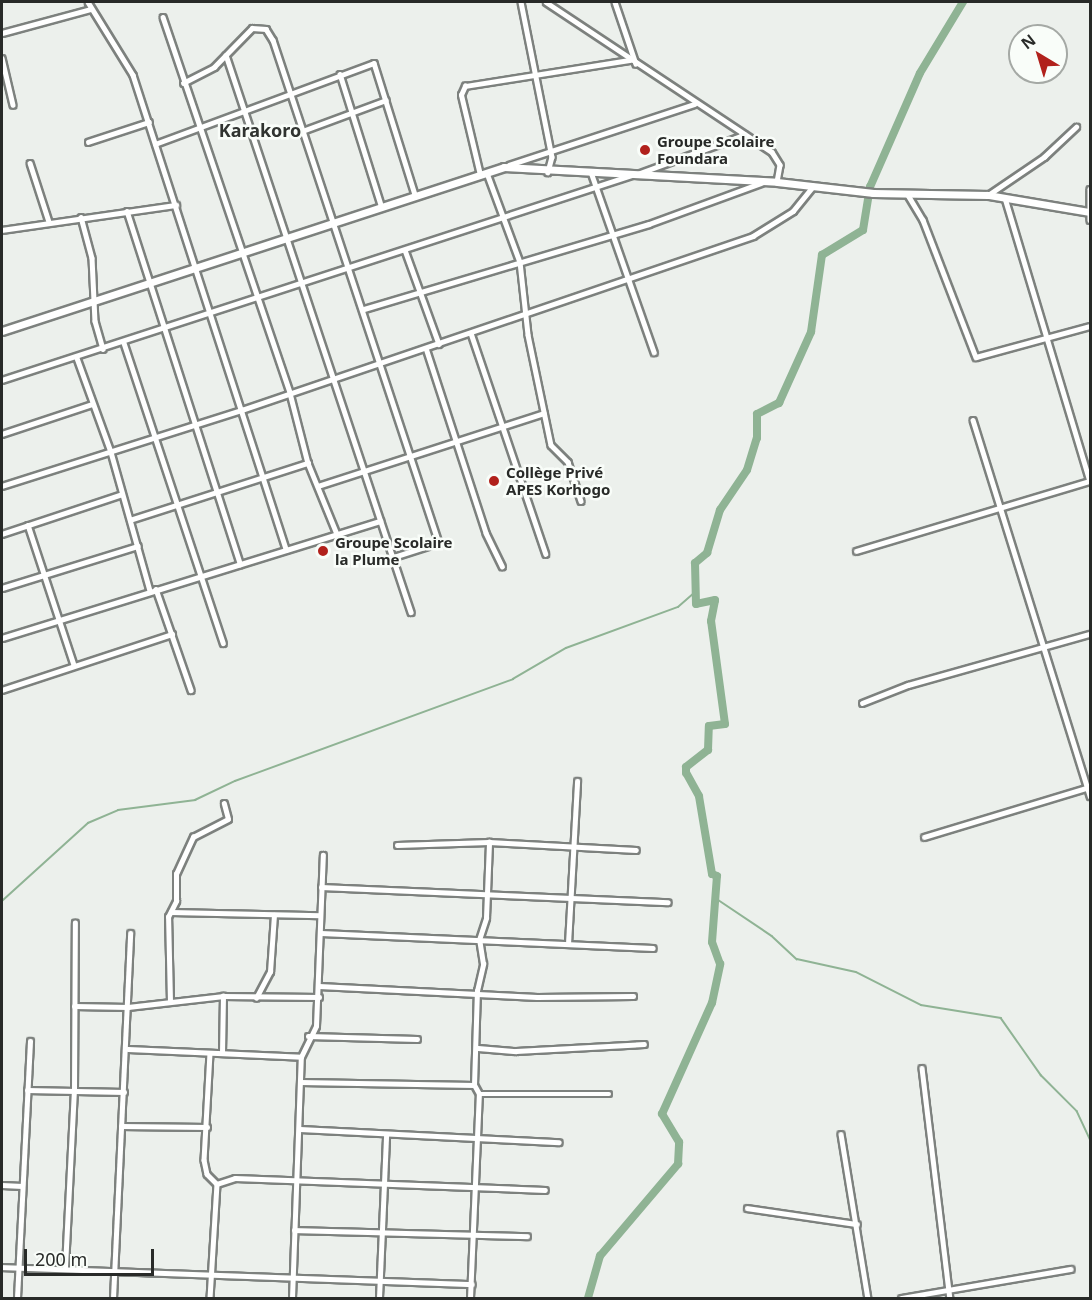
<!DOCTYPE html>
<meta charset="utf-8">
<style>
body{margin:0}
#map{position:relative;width:1092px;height:1300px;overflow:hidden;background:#ecf0ec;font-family:"Noto Sans",sans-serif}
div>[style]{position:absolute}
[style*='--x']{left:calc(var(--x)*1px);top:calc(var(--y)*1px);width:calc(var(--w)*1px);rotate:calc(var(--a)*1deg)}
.stream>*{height:1.5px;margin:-0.75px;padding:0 0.75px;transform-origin:0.75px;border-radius:0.75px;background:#8fb394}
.river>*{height:8px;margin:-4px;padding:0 4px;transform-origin:4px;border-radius:4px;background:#8fb394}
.roads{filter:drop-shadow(2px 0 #7d817e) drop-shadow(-2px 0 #7d817e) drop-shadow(0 2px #7d817e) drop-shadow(0 -2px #7d817e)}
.street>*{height:4.5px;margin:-2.25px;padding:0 2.25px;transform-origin:2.25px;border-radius:2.25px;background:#fff}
.secondary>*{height:7px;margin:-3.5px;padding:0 3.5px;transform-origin:3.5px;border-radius:3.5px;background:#fff}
.dots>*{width:16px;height:16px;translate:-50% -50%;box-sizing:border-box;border:3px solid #f9fdf9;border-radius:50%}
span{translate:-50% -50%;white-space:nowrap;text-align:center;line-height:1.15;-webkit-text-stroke:5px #f9fdf9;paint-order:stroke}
.poi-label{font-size:15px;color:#282a28;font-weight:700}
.left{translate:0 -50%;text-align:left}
.quarter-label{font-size:18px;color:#313431;font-weight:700}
.frame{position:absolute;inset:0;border:3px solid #282a28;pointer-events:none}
.north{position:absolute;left:1008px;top:24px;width:60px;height:60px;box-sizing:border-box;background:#f9fdf9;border:2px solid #a5a9a5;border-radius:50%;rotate:322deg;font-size:16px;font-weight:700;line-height:24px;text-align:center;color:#282a28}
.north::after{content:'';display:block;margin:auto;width:21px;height:27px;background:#b1211c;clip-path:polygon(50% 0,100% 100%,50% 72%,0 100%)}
.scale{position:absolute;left:24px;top:1249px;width:130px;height:27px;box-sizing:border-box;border:3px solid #282a28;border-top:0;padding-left:8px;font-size:18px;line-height:21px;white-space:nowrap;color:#282a28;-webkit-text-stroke:4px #f9fdf9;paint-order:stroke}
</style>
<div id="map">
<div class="stream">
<div style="--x:717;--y:899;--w:66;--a:33.9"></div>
<div style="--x:772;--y:936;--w:34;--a:43"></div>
<div style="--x:797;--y:959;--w:60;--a:12.4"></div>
<div style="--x:856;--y:972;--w:73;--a:26.9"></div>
<div style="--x:921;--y:1005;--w:81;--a:9.2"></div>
<div style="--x:1001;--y:1018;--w:70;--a:54.9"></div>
<div style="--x:1041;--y:1075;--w:51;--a:45"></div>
<div style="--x:1077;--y:1111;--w:31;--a:65"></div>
<div style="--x:2;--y:901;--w:116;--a:-42.2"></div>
<div style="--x:88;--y:823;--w:33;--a:-23"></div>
<div style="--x:118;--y:810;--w:78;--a:-7.4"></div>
<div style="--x:195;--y:800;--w:44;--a:-25.4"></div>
<div style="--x:235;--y:781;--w:296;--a:-20.1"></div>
<div style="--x:513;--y:679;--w:61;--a:-30.3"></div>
<div style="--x:566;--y:648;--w:119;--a:-20.1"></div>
<div style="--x:678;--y:607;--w:23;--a:-41"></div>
</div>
<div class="river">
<div style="--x:588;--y:1298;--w:44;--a:-74.1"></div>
<div style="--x:600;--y:1256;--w:121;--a:-49.7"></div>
<div style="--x:678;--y:1164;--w:22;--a:-87"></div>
<div style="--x:679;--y:1142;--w:33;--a:-121"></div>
<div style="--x:662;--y:1114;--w:122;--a:-65.8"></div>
<div style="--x:712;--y:1003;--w:40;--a:-78"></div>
<div style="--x:720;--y:964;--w:23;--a:-110"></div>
<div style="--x:712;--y:942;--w:66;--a:-85.7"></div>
<div style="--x:717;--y:876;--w:5;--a:-158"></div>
<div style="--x:712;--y:874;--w:79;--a:-99.5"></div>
<div style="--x:699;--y:796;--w:26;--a:-119"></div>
<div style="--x:686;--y:773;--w:6;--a:-90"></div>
<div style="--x:686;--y:767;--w:28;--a:-38"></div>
<div style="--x:708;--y:750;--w:24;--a:-88"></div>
<div style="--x:709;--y:726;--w:16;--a:-7"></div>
<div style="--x:725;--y:724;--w:104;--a:-97.7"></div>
<div style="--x:711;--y:621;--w:21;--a:-79"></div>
<div style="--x:715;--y:600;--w:19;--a:168"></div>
<div style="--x:696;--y:604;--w:41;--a:-91.4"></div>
<div style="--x:695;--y:563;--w:16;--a:-40"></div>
<div style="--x:707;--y:553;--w:45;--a:-73.2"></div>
<div style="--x:720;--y:510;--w:48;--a:-56"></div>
<div style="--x:747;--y:470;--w:34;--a:-73"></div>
<div style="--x:757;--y:438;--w:24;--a:-90"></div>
<div style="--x:757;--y:414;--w:25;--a:-27"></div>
<div style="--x:779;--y:403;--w:78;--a:-65.7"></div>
<div style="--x:811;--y:332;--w:78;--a:-81.9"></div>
<div style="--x:822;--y:255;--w:48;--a:-31.4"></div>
<div style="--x:863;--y:230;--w:44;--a:-80.8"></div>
<div style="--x:870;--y:187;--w:124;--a:-66.3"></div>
<div style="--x:920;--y:73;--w:83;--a:-58.8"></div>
</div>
<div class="roads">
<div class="street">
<div style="--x:88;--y:2;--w:86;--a:58.3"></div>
<div style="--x:133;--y:75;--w:499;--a:72.1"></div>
<div style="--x:521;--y:2;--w:158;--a:78.7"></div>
<div style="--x:552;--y:157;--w:16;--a:105"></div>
<div style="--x:546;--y:2;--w:271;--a:33.6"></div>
<div style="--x:772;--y:152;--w:15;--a:58"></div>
<div style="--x:780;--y:165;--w:17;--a:100"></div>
<div style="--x:615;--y:2;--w:65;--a:71.3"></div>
<div style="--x:163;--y:17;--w:397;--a:71.3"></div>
<div style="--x:290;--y:393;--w:72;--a:75.6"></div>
<div style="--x:308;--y:463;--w:77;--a:67.8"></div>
<div style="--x:2;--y:33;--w:92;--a:-15.1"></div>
<div style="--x:226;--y:55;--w:587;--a:71.63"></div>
<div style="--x:2;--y:58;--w:48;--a:76.8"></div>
<div style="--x:340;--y:74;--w:137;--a:72.6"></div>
<div style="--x:183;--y:83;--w:35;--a:-27"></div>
<div style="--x:214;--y:67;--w:54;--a:-45.7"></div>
<div style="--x:252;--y:28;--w:14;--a:4"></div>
<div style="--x:266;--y:29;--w:13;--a:58"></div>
<div style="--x:273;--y:40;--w:530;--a:71.74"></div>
<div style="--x:439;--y:543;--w:49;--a:162.3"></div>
<div style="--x:305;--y:130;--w:86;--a:-20.3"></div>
<div style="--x:88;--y:142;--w:64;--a:-18.2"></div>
<div style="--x:155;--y:144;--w:233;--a:-20.3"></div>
<div style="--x:374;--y:63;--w:138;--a:72.7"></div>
<div style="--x:30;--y:163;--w:62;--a:72.1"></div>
<div style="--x:509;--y:165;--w:195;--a:-18.2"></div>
<div style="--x:591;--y:172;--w:191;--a:70.7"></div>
<div style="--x:487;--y:173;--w:95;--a:69.7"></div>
<div style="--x:520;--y:262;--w:73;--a:83.7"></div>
<div style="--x:528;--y:335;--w:112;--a:78.2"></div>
<div style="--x:551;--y:445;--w:24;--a:45"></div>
<div style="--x:568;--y:462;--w:41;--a:71.6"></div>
<div style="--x:640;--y:173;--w:111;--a:-20.1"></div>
<div style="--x:480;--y:175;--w:82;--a:-103.4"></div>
<div style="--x:461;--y:95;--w:10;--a:-66"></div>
<div style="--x:465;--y:86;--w:167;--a:-9"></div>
<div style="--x:1090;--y:189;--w:31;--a:90"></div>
<div style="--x:908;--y:195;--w:29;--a:59"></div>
<div style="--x:923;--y:220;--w:147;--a:68.9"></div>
<div style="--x:976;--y:357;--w:118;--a:-15.2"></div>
<div style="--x:988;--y:195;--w:68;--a:-34.2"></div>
<div style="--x:1044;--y:157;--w:44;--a:-43.2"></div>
<div style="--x:1005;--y:198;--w:295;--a:73.3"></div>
<div style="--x:127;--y:211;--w:371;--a:72.2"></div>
<div style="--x:81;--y:217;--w:42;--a:75"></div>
<div style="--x:92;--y:258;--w:63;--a:87.3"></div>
<div style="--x:95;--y:321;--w:29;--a:74"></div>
<div style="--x:2;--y:230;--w:176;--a:-8.2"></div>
<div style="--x:405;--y:250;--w:100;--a:70.1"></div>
<div style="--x:364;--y:309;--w:297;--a:-16.6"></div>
<div style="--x:649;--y:224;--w:119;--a:-20.1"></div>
<div style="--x:471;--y:333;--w:233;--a:71.3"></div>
<div style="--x:124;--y:343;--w:316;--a:71.7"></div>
<div style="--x:426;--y:348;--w:194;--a:72"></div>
<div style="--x:486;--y:533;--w:37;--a:64"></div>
<div style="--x:77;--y:358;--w:100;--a:70.1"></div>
<div style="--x:111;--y:452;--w:144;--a:74.3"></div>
<div style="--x:2;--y:380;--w:663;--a:-18.02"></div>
<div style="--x:973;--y:420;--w:394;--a:72.7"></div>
<div style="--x:2;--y:434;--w:95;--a:-18.4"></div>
<div style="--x:2;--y:486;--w:252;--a:-17.6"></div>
<div style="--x:242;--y:410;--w:540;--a:-18.8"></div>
<div style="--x:753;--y:236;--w:47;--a:-32"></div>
<div style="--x:793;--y:211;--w:32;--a:-51"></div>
<div style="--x:318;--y:486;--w:237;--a:-17.9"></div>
<div style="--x:130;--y:520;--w:187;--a:-17.8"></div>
<div style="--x:28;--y:525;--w:147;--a:71.8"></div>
<div style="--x:2;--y:534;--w:126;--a:-18.4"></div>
<div style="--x:856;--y:551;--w:244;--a:-16.7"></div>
<div style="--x:2;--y:588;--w:142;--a:-17.2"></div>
<div style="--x:156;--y:589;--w:107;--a:70.9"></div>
<div style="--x:2;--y:638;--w:396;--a:-17.2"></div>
<div style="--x:2;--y:690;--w:179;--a:-18.2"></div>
<div style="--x:862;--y:703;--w:49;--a:-21.4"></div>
<div style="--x:908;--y:685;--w:189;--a:-15.7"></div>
<div style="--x:924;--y:837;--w:173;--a:-16.8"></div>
<div style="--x:397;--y:845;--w:92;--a:-1.9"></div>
<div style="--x:489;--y:842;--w:147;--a:3.1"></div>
<div style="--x:321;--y:887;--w:347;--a:2.5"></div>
<div style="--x:171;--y:912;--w:149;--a:1.2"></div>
<div style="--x:321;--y:933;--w:332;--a:2.6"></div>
<div style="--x:568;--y:944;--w:163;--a:-86.8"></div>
<div style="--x:319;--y:986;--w:218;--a:2.9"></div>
<div style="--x:537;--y:997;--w:96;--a:-0.6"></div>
<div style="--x:256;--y:998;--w:30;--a:-62"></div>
<div style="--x:270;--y:972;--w:57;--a:-86"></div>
<div style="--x:170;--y:1002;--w:85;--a:-91.3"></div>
<div style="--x:168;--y:917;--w:18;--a:-63"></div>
<div style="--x:176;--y:901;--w:27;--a:-90"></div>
<div style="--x:176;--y:874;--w:41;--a:-65.3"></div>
<div style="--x:193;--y:837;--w:39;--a:-27"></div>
<div style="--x:228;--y:819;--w:16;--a:-105"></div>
<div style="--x:74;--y:1006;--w:54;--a:1.1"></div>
<div style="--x:128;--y:1007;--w:96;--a:-6.6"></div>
<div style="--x:223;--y:996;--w:96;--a:0.6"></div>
<div style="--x:308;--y:1036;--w:109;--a:1.6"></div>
<div style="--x:478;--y:1048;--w:38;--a:5"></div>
<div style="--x:516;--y:1051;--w:128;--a:-3.1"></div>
<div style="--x:128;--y:1049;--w:173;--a:2.6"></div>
<div style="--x:210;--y:1053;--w:107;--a:93.2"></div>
<div style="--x:204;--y:1160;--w:14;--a:78"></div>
<div style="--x:207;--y:1174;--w:14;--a:45"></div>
<div style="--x:217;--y:1184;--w:114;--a:93.5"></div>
<div style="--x:222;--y:1053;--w:57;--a:-89"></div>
<div style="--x:922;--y:1068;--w:232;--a:83.1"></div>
<div style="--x:300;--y:1082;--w:174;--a:1"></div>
<div style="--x:27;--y:1090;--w:97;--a:1.2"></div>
<div style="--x:479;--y:1094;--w:130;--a:0"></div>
<div style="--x:121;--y:1126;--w:86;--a:0.7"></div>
<div style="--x:300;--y:1129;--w:259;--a:2.9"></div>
<div style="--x:841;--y:1134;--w:166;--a:80.7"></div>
<div style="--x:217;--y:1184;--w:19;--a:-18"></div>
<div style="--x:235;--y:1178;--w:310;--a:2.2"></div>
<div style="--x:2;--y:1185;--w:20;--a:3"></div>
<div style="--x:747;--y:1208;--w:111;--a:8.3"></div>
<div style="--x:294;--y:1230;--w:233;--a:1.5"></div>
<div style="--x:2;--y:1267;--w:470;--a:2.1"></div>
<div style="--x:65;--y:1267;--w:176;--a:-87.1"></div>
<div style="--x:74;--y:1091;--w:168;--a:-89.7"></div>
<div style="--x:17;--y:1298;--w:257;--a:-87.1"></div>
<div style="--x:113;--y:1298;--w:365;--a:-87.3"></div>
<div style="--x:292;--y:1298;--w:241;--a:-87.9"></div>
<div style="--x:301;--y:1057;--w:34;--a:-64"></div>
<div style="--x:316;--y:1026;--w:171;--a:-87.7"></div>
<div style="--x:379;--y:1298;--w:162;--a:-87.5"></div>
<div style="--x:470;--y:1298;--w:204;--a:-87.5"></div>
<div style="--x:479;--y:1094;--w:10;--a:-119"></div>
<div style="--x:474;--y:1085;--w:94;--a:-88.2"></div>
<div style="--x:477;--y:991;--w:28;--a:-77"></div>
<div style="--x:483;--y:964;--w:24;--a:-99"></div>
<div style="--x:479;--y:940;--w:23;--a:-72"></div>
<div style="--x:486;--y:918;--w:76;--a:-87.7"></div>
<div style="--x:901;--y:1298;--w:172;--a:-9.7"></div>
</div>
<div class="secondary">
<div style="--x:2;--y:331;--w:528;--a:-18.09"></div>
<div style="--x:504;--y:167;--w:273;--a:3.1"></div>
<div style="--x:777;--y:182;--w:97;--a:6.5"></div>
<div style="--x:873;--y:193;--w:115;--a:1"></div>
<div style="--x:988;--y:195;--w:103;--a:9.5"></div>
</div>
</div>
<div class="dots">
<div style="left:645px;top:150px;background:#b1211c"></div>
<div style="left:494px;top:481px;background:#b1211c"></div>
<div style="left:323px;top:551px;background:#b1211c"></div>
</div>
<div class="poi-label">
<span class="left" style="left:657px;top:150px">Groupe Scolaire<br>Foundara</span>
<span class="left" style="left:506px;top:481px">Collège Privé<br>APES Korhogo</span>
<span class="left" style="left:335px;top:551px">Groupe Scolaire<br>la Plume</span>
</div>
<div class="quarter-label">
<span style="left:260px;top:130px">Karakoro</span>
</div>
<div class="frame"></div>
<div class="north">N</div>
<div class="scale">200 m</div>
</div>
